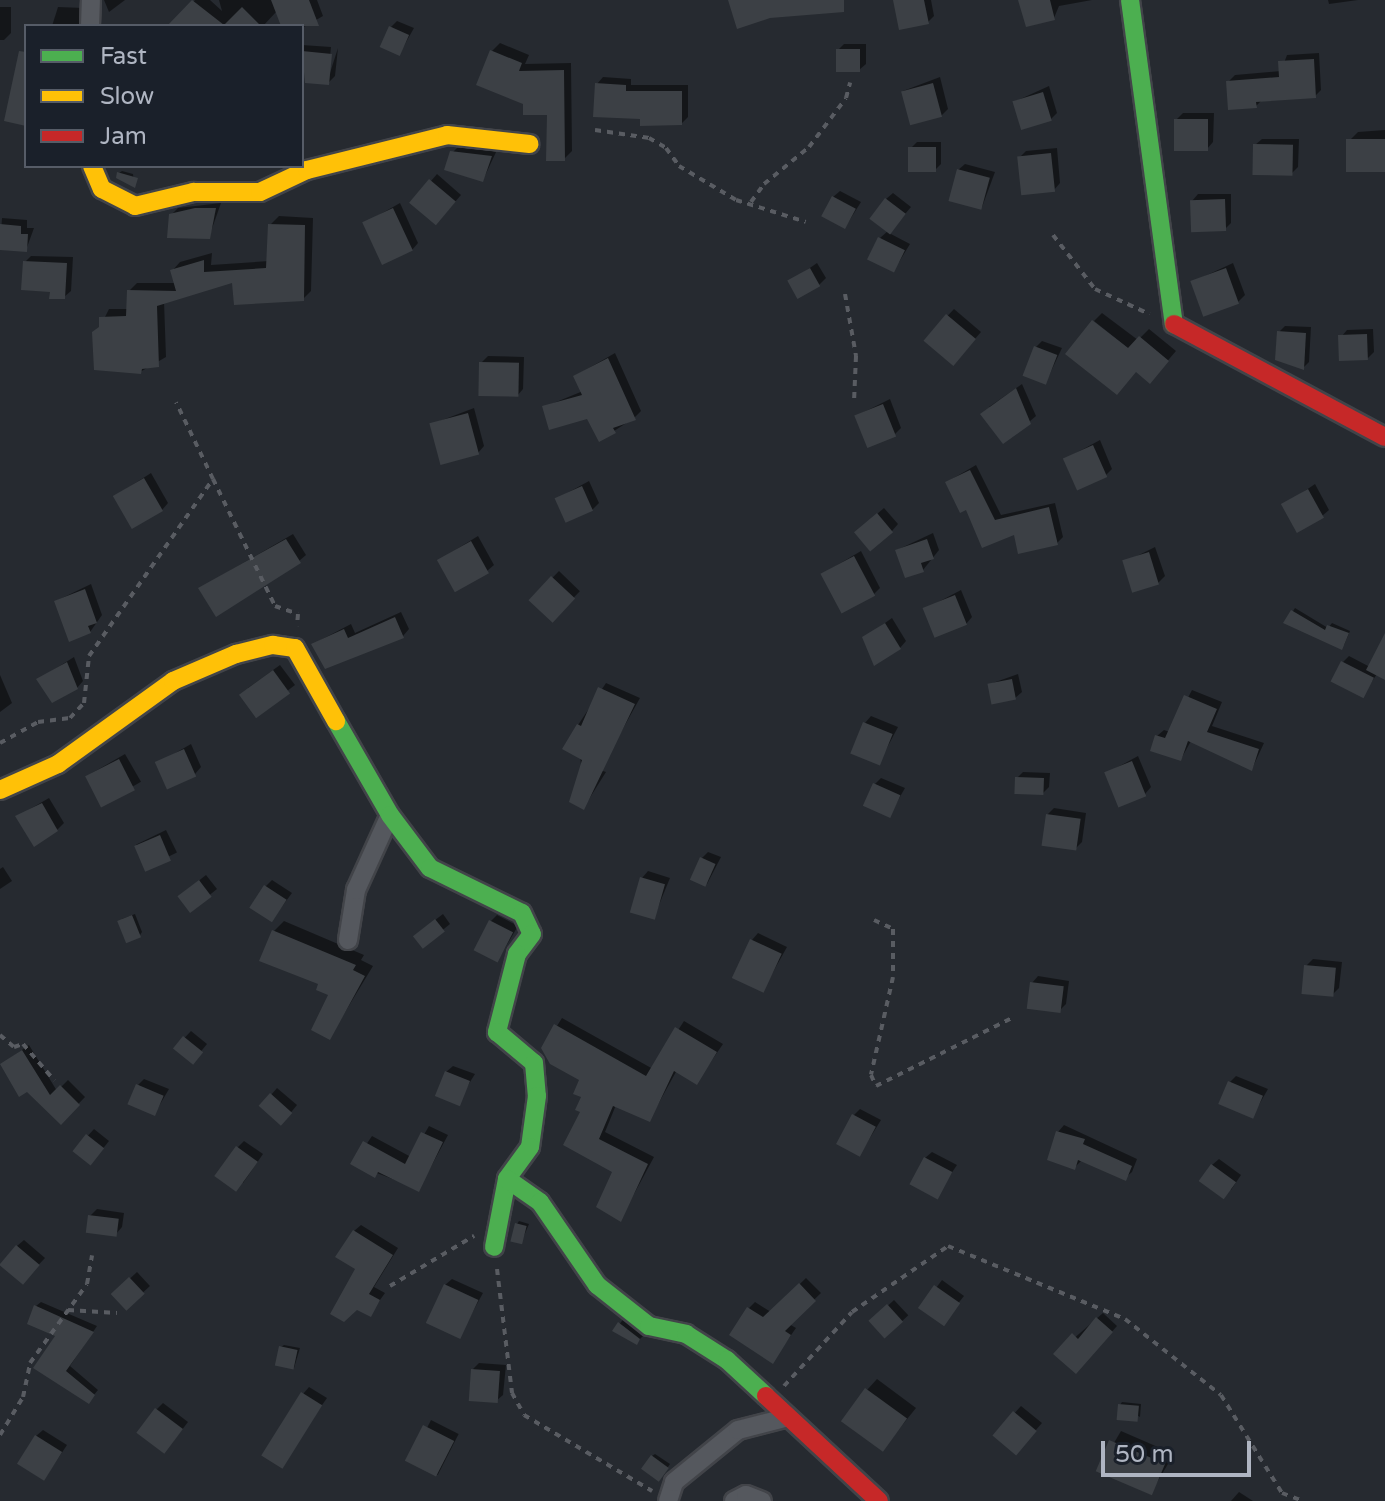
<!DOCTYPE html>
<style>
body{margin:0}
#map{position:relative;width:1385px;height:1501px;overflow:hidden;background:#262a30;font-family:"Varela Round",sans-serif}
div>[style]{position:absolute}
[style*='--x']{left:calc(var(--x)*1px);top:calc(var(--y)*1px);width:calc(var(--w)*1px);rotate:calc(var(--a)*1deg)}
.shadow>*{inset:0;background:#0007;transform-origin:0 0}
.building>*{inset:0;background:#3c4045;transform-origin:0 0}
.path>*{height:4px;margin-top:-2px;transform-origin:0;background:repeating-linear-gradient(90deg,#595c62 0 6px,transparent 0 12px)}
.roads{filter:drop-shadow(2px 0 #424449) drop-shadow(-2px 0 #424449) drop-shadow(0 2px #424449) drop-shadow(0 -2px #424449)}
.street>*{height:18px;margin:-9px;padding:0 9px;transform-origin:9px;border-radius:9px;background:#55585e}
.fast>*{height:18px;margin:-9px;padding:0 9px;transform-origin:9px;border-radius:9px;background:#4caf50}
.slow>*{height:18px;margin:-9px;padding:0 9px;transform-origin:9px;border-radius:9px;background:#ffc107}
.jam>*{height:18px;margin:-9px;padding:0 9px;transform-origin:9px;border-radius:9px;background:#c62828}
span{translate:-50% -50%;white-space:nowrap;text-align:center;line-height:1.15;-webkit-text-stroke:6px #1a202a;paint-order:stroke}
.legend{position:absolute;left:24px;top:24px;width:280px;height:144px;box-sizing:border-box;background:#1a202a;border:2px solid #565c67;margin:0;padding:10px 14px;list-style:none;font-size:24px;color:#afb5c2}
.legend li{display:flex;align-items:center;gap:16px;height:40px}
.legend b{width:40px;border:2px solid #565c67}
.scale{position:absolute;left:1101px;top:1441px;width:150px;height:36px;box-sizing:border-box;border:4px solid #afb5c2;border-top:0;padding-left:10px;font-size:24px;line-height:28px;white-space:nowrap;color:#afb5c2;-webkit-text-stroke:6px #1a202a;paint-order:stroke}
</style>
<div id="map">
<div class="shadow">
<div style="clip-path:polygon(104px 0,125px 0,109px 12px)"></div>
<div style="clip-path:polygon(195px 0,210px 0,222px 11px,219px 0,317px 0,323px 16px,302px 28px,284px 26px,277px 11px,263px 26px,169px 26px)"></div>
<div style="clip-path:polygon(898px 0,931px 0,934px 16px,928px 22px)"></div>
<div style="clip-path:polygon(1020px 0,1092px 0,1059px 6px,1054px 18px)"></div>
<div style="clip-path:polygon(1328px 0,1358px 0,1329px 4px)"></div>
<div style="clip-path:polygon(0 7px,11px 7px,11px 33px,4px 40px,0 40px)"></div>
<div style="clip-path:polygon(58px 7px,84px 8px,86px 26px,52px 26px)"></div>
<div style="clip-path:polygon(397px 21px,414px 28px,400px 53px,390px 28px)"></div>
<div style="clip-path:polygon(500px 43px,529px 55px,525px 64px,571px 63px,572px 151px,564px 159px,550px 113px,525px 103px,492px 51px)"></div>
<div style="clip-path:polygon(844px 44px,866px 44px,866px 64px,859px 70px,838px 50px)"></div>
<div style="clip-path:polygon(302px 45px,331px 47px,328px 79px,338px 48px,335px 76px,328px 83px,307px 81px)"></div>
<div style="clip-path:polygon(1319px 53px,1321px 90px,1315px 96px,1263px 99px,1256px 106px,1228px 82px,1235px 75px,1281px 71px,1287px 55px)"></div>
<div style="clip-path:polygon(603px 77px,631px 79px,631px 85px,688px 85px,688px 117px,682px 123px,642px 117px,597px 84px)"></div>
<div style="clip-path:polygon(940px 77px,948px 109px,941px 116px,903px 91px)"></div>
<div style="clip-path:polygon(1049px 86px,1057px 113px,1051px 119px,1014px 102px)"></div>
<div style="clip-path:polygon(1183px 113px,1214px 113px,1213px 142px,1207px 149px,1176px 120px)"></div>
<div style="clip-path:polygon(1385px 130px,1385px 170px,1348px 142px,1358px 132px)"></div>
<div style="clip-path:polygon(1262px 139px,1299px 139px,1298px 167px,1292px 173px,1255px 145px)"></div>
<div style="clip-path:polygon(917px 142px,941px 142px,941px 164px,935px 170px,910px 149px)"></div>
<div style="clip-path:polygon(459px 146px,497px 150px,483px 180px,452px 153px)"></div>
<div style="clip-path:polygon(1057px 148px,1060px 183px,1054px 190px,1019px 158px,1026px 151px)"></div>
<div style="clip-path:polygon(965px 164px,995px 172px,982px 207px,958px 170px)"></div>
<div style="clip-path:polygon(122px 171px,133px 174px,134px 182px,119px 173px)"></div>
<div style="clip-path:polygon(437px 174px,461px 195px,442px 217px,431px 181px)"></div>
<div style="clip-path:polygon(840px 191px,861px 202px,846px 226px,833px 197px)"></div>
<div style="clip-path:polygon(893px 193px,911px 207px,889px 233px,910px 244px,893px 272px,880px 238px,889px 230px,886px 199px)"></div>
<div style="clip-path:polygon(1198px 194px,1231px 194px,1231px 223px,1225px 229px,1192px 201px)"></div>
<div style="clip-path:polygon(221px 203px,209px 237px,171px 215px,178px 208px)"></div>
<div style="clip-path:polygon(400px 203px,418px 243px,412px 250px,365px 223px)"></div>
<div style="clip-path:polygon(279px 216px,313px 218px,311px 291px,303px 299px,234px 280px,164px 301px,166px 357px,140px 372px,101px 325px,109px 309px,128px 309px,129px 291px,137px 283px,176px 283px,172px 271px,180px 262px,212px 253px,211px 265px,269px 261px,270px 225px)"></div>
<div style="clip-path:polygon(2px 218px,27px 220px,27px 228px,34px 228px,26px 250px,0 248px)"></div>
<div style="clip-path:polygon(31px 256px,73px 257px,71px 291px,64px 297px,25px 262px)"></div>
<div style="clip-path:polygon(817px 263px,826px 278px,819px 285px,791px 281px)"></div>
<div style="clip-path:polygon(1233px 263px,1245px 295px,1238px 302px,1192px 282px)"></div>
<div style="clip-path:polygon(954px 309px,981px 332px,959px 357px,925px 340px)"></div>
<div style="clip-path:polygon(1102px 313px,1138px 340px,1149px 329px,1176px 351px,1158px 372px,1094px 321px)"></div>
<div style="clip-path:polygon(1285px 326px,1311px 327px,1309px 362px,1303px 368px,1279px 332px)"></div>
<div style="clip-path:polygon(1373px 329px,1374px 352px,1368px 358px,1341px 337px,1347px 330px)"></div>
<div style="clip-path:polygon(1042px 341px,1062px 348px,1046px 382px,1036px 347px)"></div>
<div style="clip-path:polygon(615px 353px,641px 411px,634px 418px,614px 431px,588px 417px,544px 407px,583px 391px,575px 376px)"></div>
<div style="clip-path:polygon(488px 356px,524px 357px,523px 389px,517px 396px,481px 363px)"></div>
<div style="clip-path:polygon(1022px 384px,1036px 416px,1029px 422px,989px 407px)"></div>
<div style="clip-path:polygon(890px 399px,901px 428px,894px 435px,856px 416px)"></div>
<div style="clip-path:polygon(474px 408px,484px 446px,478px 453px,432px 424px)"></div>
<div style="clip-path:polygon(1100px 440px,1112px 469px,1106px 475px,1065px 459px)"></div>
<div style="clip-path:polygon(976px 465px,1001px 515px,1055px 503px,1063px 537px,1057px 543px,1015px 532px,967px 507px,947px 482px)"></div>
<div style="clip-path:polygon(151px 473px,168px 503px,162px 510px,115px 496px)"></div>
<div style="clip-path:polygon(589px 481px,599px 503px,592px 510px,558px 498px)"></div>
<div style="clip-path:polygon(1315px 484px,1329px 510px,1322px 516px,1284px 505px)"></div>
<div style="clip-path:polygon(884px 508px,898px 524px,892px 531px,863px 526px)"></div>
<div style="clip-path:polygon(933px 533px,939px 550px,923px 570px,897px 550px)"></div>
<div style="clip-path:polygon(293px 534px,306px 555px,299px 561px,200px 588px)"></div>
<div style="clip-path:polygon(478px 536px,494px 565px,487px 571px,439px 560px)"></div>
<div style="clip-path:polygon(1155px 547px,1165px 576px,1158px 583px,1125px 562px)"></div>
<div style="clip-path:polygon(861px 551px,880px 588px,874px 594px,822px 574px)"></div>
<div style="left:559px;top:571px;width:29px;height:40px;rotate:44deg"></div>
<div style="clip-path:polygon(91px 584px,102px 615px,90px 632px,56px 601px)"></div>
<div style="clip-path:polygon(961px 590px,972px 617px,966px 624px,925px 609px)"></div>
<div style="clip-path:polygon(1295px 608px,1328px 628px,1332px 623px,1350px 631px,1344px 645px,1286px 622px)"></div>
<div style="clip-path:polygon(401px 612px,409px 629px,403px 636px,313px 644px,351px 624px,355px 633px)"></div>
<div style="clip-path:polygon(892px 618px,906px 641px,900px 648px,864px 638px)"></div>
<div style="clip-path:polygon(1385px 642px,1385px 678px,1377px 674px,1362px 696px,1343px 662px,1349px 656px,1370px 667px)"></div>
<div style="clip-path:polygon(74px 657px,83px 681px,77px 688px,39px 679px)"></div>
<div style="clip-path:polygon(280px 665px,295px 685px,257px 714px,248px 688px)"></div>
<div style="clip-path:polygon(1018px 674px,1022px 692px,1015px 698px,990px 684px)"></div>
<div style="clip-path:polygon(0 675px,12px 703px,0 712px)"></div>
<div style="clip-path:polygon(606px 683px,640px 698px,600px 770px,606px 772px,584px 807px,578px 725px)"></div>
<div style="clip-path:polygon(1192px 690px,1222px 702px,1212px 726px,1264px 743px,1252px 769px,1191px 741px,1181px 759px,1157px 736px,1164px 730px,1170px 732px)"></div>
<div style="clip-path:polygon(871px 716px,898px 727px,879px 763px,865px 723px)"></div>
<div style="clip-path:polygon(191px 744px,201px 767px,195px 774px,158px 763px)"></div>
<div style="left:125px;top:754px;width:32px;height:44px;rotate:60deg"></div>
<div style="clip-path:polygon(1138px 756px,1151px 787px,1145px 794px,1107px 773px)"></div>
<div style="clip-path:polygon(1023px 772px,1050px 773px,1049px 787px,1043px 793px,1017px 778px)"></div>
<div style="clip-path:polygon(881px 778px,905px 788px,889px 816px,875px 784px)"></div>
<div style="clip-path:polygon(49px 798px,64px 823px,57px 830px,18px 816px)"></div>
<div style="clip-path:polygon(1054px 808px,1086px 813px,1082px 842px,1076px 848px,1047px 815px)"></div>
<div style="left:166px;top:830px;width:25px;height:33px;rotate:64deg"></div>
<div style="clip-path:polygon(708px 852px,721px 857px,707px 884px,702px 858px)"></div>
<div style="clip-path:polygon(3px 867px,12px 881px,0 889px,0 869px)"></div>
<div style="clip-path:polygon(648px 871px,670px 878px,654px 917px,642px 878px)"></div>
<div style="clip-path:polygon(206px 875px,217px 889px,191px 910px,187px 890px)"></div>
<div style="clip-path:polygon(272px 880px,292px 893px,272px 920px,265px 887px)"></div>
<div style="clip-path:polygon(135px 914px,142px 932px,140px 935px,122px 919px)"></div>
<div style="clip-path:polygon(443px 914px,450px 924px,423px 946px,422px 930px)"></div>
<div style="clip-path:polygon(497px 915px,518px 926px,498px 960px,491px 921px)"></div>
<div style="clip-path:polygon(284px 921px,364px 955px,361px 960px,373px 966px,330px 1037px,331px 994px,274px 931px)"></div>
<div style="clip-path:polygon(758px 933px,787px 947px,763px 990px,752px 940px)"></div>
<div style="clip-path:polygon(1313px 959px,1342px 962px,1339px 988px,1332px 995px,1306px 966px)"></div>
<div style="clip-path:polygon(1038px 976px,1069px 981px,1066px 1004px,1059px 1011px,1032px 983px)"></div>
<div style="clip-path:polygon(562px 1018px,653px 1069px,684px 1021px,723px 1044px,697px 1082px,677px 1070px,650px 1119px,616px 1105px,605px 1132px,654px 1157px,620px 1220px,615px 1171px,583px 1111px,581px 1079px,543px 1048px)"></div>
<div style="clip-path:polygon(191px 1031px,207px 1044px,198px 1055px,176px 1047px)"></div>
<div style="clip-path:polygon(29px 1045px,57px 1091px,68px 1080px,85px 1097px,61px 1122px,2px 1064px)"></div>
<div style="clip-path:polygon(453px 1066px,475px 1074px,457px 1103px,446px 1072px)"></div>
<div style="clip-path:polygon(1236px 1076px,1268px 1089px,1252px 1117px,1230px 1082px)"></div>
<div style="clip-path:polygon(144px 1079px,169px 1089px,155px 1113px,138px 1085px)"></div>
<div style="clip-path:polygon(277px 1088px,297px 1105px,288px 1116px,271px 1095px)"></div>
<div style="clip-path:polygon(860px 1109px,881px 1120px,860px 1154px,853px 1116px)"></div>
<div style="clip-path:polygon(1064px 1125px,1137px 1159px,1132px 1172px,1125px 1178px,1082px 1160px,1075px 1167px,1058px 1132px)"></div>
<div style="clip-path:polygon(429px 1126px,448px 1135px,419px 1189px,353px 1164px,372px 1136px,411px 1157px)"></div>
<div style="clip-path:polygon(94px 1129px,109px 1141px,97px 1156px,75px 1150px)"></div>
<div style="clip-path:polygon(244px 1141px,263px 1154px,243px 1183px,238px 1147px)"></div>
<div style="clip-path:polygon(932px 1152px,957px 1165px,936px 1196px,925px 1158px)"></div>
<div style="clip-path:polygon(1219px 1159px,1241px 1175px,1231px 1190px,1212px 1165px)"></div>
<div style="clip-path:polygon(97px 1209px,124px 1213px,122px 1227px,116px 1234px,90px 1216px)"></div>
<div style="clip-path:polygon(519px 1221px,529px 1224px,521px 1243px,517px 1224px)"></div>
<div style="clip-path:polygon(361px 1225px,398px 1248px,374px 1287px,385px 1293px,370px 1314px,358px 1269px,354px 1231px)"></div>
<div style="clip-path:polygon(24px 1240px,45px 1258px,29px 1275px,17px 1246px)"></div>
<div style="left:137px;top:1272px;width:19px;height:32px;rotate:47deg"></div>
<div style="clip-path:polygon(806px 1278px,821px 1293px,789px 1324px,796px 1328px,773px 1361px,749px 1308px,755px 1302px,771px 1312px)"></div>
<div style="clip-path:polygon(452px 1279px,483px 1293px,459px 1337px,445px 1285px)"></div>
<div style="clip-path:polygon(942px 1280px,964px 1296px,948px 1316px,921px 1308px)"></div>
<div style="left:894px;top:1300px;width:21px;height:32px;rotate:47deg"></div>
<div style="clip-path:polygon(41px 1302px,97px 1326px,70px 1366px,98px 1390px,93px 1396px,36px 1367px,58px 1335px,36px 1306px)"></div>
<div style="clip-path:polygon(1103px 1313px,1117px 1326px,1076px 1372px,1056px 1354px)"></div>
<div style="clip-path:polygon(625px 1317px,643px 1336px,637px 1342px,615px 1330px)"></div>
<div style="clip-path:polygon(284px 1345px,300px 1348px,294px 1368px,281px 1347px)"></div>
<div style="clip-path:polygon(479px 1363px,506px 1365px,503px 1395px,496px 1401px,473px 1369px)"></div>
<div style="clip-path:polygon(877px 1379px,916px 1408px,883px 1449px,867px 1390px)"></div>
<div style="clip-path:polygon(309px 1387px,327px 1398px,280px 1465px,303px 1394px)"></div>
<div style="clip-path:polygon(1122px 1402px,1141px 1404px,1140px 1417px,1120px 1405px)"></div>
<div style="clip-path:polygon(163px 1403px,188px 1422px,171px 1444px,156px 1410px)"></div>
<div style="clip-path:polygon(1021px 1406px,1042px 1423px,1022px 1446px,995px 1435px)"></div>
<div style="left:431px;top:1420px;width:31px;height:46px;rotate:27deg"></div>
<div style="clip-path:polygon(43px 1430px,67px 1445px,45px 1478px,36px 1436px)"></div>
<div style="clip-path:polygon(1121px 1431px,1174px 1454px,1150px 1494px,1098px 1470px)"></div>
<div style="clip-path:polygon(655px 1454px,670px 1464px,661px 1477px,652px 1456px)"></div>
<div style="clip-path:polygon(1239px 1492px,1253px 1501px,1231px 1501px)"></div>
</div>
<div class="building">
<div style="clip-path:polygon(192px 0,224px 25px,242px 7px,261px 26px,167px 26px)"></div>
<div style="clip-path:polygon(271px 0,309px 0,319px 26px,281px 26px)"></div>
<div style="clip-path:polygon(728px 0,844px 0,844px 12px,770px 18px,737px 29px)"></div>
<div style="clip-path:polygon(893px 0,924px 0,929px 24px,899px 30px)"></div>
<div style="clip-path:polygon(1018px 0,1050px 0,1055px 20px,1026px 27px)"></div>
<div style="left:389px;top:26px;width:22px;height:23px;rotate:24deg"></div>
<div style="left:860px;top:49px;width:23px;height:24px;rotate:90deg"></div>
<div style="clip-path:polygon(490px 50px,522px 63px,519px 71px,564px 70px,565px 161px,546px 161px,547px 115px,523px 115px,523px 104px,476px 85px)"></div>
<div style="clip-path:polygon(19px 51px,26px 52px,26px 126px,4px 121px)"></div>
<div style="clip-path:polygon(302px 51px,332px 54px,329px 85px,305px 83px)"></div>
<div style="clip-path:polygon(1314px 59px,1316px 98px,1256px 102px,1257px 108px,1228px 110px,1226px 81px,1279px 77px,1278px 61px)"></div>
<div style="clip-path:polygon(595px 83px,626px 85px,626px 91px,682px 91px,682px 125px,640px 126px,640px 119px,593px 117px)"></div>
<div style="left:933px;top:83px;width:35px;height:33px;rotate:75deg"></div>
<div style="left:1043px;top:92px;width:30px;height:32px;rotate:73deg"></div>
<div style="left:1174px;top:119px;width:34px;height:32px"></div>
<div style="left:1385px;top:139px;width:33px;height:39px;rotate:90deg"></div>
<div style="left:1253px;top:144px;width:40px;height:31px;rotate:1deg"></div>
<div style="left:936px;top:147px;width:25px;height:28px;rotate:90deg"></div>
<div style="clip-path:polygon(450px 151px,492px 156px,483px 182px,444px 170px)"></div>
<div style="left:1051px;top:153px;width:39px;height:34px;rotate:84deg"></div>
<div style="left:957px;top:169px;width:34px;height:33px;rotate:15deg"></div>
<div style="clip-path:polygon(117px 172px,138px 178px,135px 188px,116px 178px)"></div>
<div style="left:429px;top:179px;width:35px;height:31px;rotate:40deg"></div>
<div style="left:832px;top:196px;width:27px;height:23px;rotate:28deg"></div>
<div style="left:885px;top:198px;width:26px;height:26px;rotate:37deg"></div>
<div style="left:1225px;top:199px;width:32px;height:35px;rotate:88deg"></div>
<div style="clip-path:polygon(195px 208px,216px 208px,210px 239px,167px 238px,169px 214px)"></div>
<div style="left:393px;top:208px;width:47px;height:34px;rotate:65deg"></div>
<div style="clip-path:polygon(0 224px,21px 226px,21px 234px,28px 234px,27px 252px,0 250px)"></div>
<div style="clip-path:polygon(268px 224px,305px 225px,304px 301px,234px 305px,232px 283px,157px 306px,159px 367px,142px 369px,141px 374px,94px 370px,92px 332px,99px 327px,99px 317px,126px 316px,127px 290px,176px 291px,170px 270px,204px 260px,204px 272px,266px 268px)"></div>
<div style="left:878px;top:237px;width:30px;height:25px;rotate:26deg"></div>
<div style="clip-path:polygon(23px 261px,67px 263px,65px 299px,49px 299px,50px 292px,21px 290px)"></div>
<div style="left:810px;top:268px;width:21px;height:26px;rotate:61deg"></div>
<div style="left:1226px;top:268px;width:38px;height:38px;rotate:70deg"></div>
<div style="left:946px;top:314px;width:39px;height:35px;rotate:40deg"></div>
<div style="clip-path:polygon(1092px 320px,1128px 348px,1139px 336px,1169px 361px,1150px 384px,1136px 372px,1117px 395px,1065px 354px)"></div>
<div style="clip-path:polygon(1277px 331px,1306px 333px,1304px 370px,1275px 360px)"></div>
<div style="left:1367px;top:334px;width:26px;height:29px;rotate:88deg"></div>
<div style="left:1034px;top:346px;width:25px;height:32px;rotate:21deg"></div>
<div style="clip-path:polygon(608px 358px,636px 420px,613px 428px,616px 433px,599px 442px,587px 419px,549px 430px,542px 406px,582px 395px,573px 376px)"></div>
<div style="left:479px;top:362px;width:40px;height:34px;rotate:1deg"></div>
<div style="clip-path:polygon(1016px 388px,1031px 424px,1003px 444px,980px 414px)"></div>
<div style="left:883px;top:404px;width:35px;height:31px;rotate:68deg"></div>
<div style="left:468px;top:413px;width:43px;height:40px;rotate:75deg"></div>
<div style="left:1093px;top:445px;width:35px;height:33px;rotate:66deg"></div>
<div style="clip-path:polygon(970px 470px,995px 520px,1049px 507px,1058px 545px,1018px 554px,1014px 535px,982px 548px,966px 510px,960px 513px,945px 482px)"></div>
<div style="left:144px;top:478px;width:38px;height:36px;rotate:60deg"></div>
<div style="left:582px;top:486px;width:27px;height:30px;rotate:66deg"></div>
<div style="left:1308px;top:489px;width:33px;height:31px;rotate:61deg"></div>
<div style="left:877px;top:513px;width:25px;height:30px;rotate:50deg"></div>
<div style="clip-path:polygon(286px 539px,301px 563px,216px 617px,198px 588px)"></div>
<div style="clip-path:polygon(927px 539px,934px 559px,921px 563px,924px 572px,905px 578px,895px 550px)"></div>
<div style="left:471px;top:541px;width:37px;height:39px;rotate:61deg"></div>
<div style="left:1149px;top:552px;width:34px;height:28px;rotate:73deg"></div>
<div style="left:854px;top:556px;width:45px;height:38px;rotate:62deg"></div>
<div style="left:551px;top:576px;width:33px;height:33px;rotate:43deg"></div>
<div style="clip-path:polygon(85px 589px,97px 623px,88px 626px,91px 633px,69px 642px,54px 601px)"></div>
<div style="left:955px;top:595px;width:32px;height:35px;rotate:68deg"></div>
<div style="clip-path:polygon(1291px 610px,1325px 630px,1327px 625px,1349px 633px,1342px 650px,1283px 623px)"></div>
<div style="clip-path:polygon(395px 617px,404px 638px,325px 669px,311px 644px,344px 629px,348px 638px)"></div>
<div style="clip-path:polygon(885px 623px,901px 649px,874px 666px,862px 637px)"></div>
<div style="clip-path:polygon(1385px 633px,1385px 680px,1366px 670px)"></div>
<div style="left:1341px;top:661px;width:37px;height:23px;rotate:27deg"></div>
<div style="clip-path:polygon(67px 662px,78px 689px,52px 703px,36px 679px)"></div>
<div style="left:273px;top:670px;width:29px;height:42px;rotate:54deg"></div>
<div style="left:1012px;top:679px;width:21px;height:25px;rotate:79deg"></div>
<div style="clip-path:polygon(598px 687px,635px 704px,584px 810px,569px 802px,582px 760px,562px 749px,577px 724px,581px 726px)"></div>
<div style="clip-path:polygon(1184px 695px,1217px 709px,1207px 732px,1259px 749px,1252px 771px,1188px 741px,1181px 761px,1150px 751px,1155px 735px,1165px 738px)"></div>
<div style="left:863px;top:722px;width:32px;height:34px;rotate:22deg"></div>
<div style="left:184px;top:749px;width:30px;height:32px;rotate:66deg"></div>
<div style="left:119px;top:759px;width:35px;height:38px;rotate:63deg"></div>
<div style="left:1132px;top:761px;width:38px;height:30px;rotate:68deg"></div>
<div style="left:1015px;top:777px;width:29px;height:17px;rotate:2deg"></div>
<div style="left:873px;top:783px;width:30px;height:25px;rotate:24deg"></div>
<div style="clip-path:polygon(42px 803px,58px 831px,34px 847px,15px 816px)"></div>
<div style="left:1046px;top:814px;width:35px;height:32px;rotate:8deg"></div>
<div style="left:160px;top:835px;width:28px;height:28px;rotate:67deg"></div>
<div style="left:700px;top:857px;width:17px;height:25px;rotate:24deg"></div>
<div style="left:640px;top:877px;width:26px;height:37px;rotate:16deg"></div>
<div style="left:199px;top:880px;width:21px;height:27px;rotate:53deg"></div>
<div style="left:264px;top:885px;width:27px;height:27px;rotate:33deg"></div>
<div style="left:132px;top:915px;width:24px;height:16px;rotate:68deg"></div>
<div style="left:435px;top:919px;width:16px;height:28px;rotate:52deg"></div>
<div style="left:489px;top:920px;width:27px;height:34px;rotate:27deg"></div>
<div style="clip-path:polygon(272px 930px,356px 965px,353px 970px,365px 976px,330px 1040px,311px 1030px,328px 995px,316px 990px,318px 984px,259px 961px)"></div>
<div style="left:750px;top:939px;width:35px;height:43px;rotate:25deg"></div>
<div style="left:1304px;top:965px;width:32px;height:29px;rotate:5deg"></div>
<div style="left:1030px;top:982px;width:34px;height:27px;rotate:7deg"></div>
<div style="clip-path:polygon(554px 1024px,646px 1076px,675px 1027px,717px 1052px,697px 1085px,674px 1071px,650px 1122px,613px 1106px,599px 1139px,648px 1164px,621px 1222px,596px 1207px,612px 1172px,563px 1145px,580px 1112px,575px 1110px,581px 1097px,573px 1094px,579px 1080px,550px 1064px,541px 1048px)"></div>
<div style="left:183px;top:1036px;width:26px;height:16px;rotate:39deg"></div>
<div style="clip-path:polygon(22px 1050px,50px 1095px,60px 1085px,80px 1105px,61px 1125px,27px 1092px,19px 1097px,0 1064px)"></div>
<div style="left:445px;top:1071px;width:27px;height:27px;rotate:22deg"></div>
<div style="left:1228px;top:1081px;width:38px;height:25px;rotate:23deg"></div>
<div style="left:136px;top:1084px;width:30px;height:22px;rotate:23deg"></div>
<div style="left:270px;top:1093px;width:30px;height:17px;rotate:42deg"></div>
<div style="left:852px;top:1114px;width:27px;height:34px;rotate:28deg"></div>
<div style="clip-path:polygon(1056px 1131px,1085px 1139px,1083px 1144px,1132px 1166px,1126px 1181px,1078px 1160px,1075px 1170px,1047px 1160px)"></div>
<div style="clip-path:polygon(421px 1132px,443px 1142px,419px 1192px,378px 1172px,375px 1178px,350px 1164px,363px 1141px,405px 1164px)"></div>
<div style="left:86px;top:1134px;width:23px;height:22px;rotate:38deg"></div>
<div style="left:236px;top:1146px;width:27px;height:37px;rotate:36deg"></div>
<div style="left:924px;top:1157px;width:32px;height:31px;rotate:28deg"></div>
<div style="left:1211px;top:1164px;width:31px;height:21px;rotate:36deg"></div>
<div style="left:88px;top:1215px;width:31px;height:18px;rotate:7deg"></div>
<div style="left:515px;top:1223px;width:12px;height:19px;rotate:14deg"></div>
<div style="clip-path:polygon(353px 1230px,393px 1255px,369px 1294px,380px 1300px,371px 1317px,357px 1310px,344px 1322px,330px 1314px,355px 1269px,335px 1257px)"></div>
<div style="left:16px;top:1245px;width:31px;height:26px;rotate:40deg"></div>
<div style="left:129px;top:1277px;width:23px;height:25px;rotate:47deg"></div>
<div style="clip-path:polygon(799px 1283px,816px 1301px,785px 1331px,791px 1335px,773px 1364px,729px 1335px,747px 1307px,763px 1317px)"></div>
<div style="left:444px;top:1284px;width:38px;height:43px;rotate:25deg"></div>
<div style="left:934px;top:1285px;width:32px;height:28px;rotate:35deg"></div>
<div style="left:887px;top:1304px;width:24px;height:25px;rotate:48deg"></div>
<div style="clip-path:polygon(34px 1305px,94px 1332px,66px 1371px,95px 1395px,89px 1404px,33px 1368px,55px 1336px,27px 1324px)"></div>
<div style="clip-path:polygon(1096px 1317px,1113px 1332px,1076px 1374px,1053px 1354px,1072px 1333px,1078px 1339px)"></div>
<div style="clip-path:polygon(618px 1322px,640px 1339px,637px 1345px,612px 1331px)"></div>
<div style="left:279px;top:1346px;width:19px;height:20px;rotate:12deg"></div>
<div style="left:471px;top:1369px;width:29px;height:32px;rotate:4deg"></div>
<div style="left:865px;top:1388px;width:52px;height:41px;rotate:36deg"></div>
<div style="left:301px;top:1392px;width:25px;height:75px;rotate:32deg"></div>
<div style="left:1118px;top:1404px;width:21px;height:16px;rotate:5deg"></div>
<div style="left:155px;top:1408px;width:35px;height:31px;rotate:37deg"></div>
<div style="left:1013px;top:1411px;width:31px;height:32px;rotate:40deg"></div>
<div style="left:423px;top:1425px;width:35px;height:40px;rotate:27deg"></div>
<div style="left:35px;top:1435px;width:32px;height:34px;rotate:32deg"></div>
<div style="left:1109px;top:1440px;width:61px;height:34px;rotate:23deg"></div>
<div style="left:651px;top:1455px;width:22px;height:17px;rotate:36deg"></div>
</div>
<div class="path">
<div style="--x:595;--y:130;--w:55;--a:8.4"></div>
<div style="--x:649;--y:138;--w:20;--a:30"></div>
<div style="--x:666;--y:148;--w:22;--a:54"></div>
<div style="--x:679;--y:166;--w:66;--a:30.8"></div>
<div style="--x:736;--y:200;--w:73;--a:17.4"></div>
<div style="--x:751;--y:202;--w:22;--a:-54"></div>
<div style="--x:764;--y:184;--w:58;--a:-39.4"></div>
<div style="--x:809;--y:147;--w:61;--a:-52.9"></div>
<div style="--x:846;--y:98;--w:16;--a:-75"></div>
<div style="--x:1053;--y:235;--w:68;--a:52.1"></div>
<div style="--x:1095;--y:289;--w:60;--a:24.8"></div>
<div style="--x:845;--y:294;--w:63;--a:79.9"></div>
<div style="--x:856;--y:356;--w:45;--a:92.5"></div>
<div style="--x:213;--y:479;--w:141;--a:64"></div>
<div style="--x:275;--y:606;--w:24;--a:19"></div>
<div style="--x:298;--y:614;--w:12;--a:95"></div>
<div style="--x:0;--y:743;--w:43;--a:-28.9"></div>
<div style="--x:38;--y:722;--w:32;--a:-7"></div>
<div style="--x:70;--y:718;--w:21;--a:-47"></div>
<div style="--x:84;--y:703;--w:47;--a:-83.9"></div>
<div style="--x:89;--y:656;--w:216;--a:-55"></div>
<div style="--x:213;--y:479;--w:85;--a:-115.7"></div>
<div style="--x:874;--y:920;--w:21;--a:25"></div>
<div style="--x:893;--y:929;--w:48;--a:90"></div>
<div style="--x:893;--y:977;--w:100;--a:102.7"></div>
<div style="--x:871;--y:1075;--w:12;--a:66"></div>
<div style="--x:876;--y:1086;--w:152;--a:-26.6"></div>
<div style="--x:0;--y:1035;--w:18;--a:41"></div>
<div style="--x:14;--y:1047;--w:9;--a:-18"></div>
<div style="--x:23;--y:1044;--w:48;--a:49.3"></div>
<div style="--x:497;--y:1269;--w:125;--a:83.1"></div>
<div style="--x:512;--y:1393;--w:25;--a:61"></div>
<div style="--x:524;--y:1415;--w:149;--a:30.7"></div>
<div style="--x:390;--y:1286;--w:98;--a:-30.8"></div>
<div style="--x:68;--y:1310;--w:49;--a:3.5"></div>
<div style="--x:784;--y:1386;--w:100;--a:-47.4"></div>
<div style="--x:852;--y:1312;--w:116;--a:-34.5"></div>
<div style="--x:948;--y:1246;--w:191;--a:22.4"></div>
<div style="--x:1125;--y:1319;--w:122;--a:38.4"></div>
<div style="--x:1221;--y:1395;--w:115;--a:58.1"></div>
<div style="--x:1282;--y:1493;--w:22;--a:21"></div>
<div style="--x:0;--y:1435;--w:44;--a:-58.8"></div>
<div style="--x:23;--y:1397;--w:35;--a:-78"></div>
<div style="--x:30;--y:1363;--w:97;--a:-54.2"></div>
<div style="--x:87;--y:1284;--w:29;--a:-80"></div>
</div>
<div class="roads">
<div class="street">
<div style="--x:90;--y:26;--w:26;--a:-88"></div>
<div style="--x:348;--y:940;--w:51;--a:-80.9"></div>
<div style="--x:356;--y:890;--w:82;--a:-65.6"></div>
<div style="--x:668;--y:1501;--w:20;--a:-72"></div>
<div style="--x:674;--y:1482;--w:82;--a:-39.1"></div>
<div style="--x:738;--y:1430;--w:49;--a:-14.3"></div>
<div style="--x:734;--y:1501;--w:13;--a:-27"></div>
<div style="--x:746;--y:1495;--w:17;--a:21"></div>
</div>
<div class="fast">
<div style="--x:1130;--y:0;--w:327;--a:82.3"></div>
<div style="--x:336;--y:721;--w:108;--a:60.1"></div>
<div style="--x:390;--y:815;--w:66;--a:53"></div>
<div style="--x:430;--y:868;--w:102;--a:26.1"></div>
<div style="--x:522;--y:913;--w:23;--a:65"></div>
<div style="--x:532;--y:934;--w:25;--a:127"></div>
<div style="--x:517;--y:954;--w:81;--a:104.4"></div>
<div style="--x:497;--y:1032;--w:48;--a:40"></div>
<div style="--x:534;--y:1063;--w:33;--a:85"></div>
<div style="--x:537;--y:1096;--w:51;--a:97.8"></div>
<div style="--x:530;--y:1147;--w:39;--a:126"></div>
<div style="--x:507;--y:1179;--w:69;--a:100.8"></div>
<div style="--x:507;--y:1179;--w:40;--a:34.9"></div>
<div style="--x:540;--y:1202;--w:101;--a:55.5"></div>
<div style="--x:597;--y:1285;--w:66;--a:38.3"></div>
<div style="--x:649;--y:1326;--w:38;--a:12"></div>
<div style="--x:686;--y:1334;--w:49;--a:32.4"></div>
<div style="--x:727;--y:1360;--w:53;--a:42.7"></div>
</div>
<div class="slow">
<div style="--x:92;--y:166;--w:25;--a:67"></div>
<div style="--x:102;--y:189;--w:37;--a:27"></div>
<div style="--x:135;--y:206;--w:60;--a:-13.6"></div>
<div style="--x:193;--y:192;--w:67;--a:0"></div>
<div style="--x:260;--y:192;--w:52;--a:-25.1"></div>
<div style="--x:307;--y:170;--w:144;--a:-14"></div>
<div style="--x:447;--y:135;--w:83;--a:6.2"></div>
<div style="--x:0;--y:790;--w:64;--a:-24.1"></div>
<div style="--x:58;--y:764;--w:142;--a:-35.8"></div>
<div style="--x:173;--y:681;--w:69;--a:-23.2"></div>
<div style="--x:236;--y:654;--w:38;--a:-14"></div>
<div style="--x:273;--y:645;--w:22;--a:8"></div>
<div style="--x:295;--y:648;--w:84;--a:60.7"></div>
</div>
<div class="jam">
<div style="--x:1174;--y:324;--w:239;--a:28.2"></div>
<div style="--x:766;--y:1396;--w:154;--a:42.9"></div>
</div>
</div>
<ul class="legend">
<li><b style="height:10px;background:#4caf50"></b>Fast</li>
<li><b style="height:10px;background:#ffc107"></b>Slow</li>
<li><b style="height:10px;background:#c62828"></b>Jam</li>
</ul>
<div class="scale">50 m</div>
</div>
